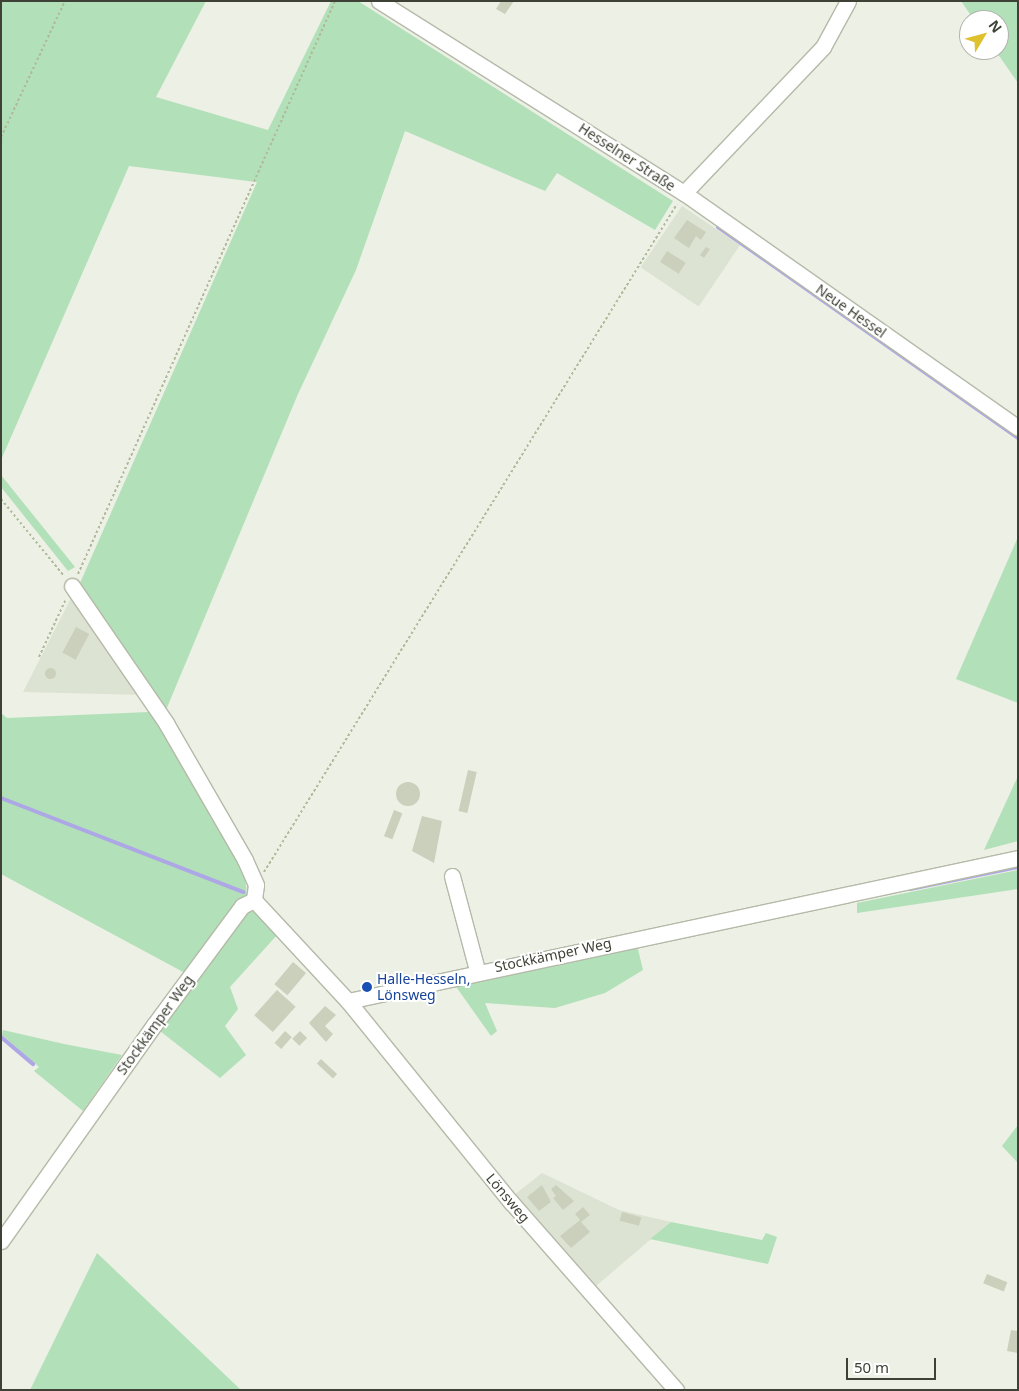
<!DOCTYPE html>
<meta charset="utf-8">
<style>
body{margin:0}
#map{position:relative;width:1019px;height:1391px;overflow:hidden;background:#ecf0e5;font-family:"Noto Sans",sans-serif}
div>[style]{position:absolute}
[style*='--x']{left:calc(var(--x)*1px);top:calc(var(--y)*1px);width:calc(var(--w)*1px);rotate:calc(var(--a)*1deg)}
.residential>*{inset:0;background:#dde3d3;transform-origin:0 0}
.green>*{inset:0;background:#b2e0b8}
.stream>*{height:4px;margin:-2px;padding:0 2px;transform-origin:2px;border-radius:2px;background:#ada7e6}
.building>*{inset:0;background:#cad0bb;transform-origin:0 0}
.round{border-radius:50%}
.path>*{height:2px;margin-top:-1px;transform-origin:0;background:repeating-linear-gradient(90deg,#b0ba9b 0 2.5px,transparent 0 5px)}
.roads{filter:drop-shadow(1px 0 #b4baa8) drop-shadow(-1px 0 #b4baa8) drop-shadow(0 1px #b4baa8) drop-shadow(0 -1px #b4baa8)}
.minor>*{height:15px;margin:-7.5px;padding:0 7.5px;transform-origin:7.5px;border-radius:7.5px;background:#fff}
.dots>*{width:14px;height:14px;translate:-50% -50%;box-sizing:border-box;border:2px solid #fff;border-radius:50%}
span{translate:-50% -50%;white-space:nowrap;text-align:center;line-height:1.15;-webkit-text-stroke:4px #fff;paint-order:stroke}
.street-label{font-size:14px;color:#3e4135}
.transit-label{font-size:14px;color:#164399}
.left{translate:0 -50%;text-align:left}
.frame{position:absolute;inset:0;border:2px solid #3e4135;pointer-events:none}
.north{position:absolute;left:959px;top:10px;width:50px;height:50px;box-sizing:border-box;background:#fff;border:1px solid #b2b3ae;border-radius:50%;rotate:53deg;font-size:14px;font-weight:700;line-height:20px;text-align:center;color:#3e4135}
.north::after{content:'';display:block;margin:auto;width:18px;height:22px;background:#dfc02d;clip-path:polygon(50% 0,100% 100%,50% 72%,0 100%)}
.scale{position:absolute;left:846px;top:1358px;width:90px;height:22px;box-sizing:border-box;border:2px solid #3e4135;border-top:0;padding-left:6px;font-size:15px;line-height:18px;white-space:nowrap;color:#3e4135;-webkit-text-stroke:4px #fff;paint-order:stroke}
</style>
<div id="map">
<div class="residential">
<div style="left:682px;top:206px;width:70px;height:74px;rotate:34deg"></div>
<div style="clip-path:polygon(72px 596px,144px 695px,23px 692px)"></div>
<div style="clip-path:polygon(542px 1173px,619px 1210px,671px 1222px,596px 1286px,514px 1195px)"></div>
</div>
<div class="green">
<div style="clip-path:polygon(1px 1px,206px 1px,156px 97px,268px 130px,331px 1px,358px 1px,673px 201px,655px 230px,557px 173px,545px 191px,405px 131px,356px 270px,298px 394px,166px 710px,80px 583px,257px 182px,129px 166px,1px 460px)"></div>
<div style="clip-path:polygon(961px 1px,1018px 1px,1018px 83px,995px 50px,999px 50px,999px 20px,974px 20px)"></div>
<div style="clip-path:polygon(1px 475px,75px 567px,68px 571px,1px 487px)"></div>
<div style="clip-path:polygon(1018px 537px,1018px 703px,956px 679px)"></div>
<div style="clip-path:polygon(149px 712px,243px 862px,247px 894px,185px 973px,1px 874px,1px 713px,7px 718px)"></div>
<div style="clip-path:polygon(1018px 776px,1018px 841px,984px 850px)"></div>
<div style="clip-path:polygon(1018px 870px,1018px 889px,857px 913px,857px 903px)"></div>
<div style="clip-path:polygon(258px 911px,277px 935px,230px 987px,238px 1009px,225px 1026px,246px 1055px,220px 1078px,160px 1031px,244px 912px)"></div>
<div style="clip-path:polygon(636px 941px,643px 970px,605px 993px,555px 1008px,485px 1003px,497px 1031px,491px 1036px,452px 981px)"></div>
<div style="clip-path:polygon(3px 1030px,64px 1044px,122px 1055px,83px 1111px,34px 1071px,39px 1067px,2px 1035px)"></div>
<div style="clip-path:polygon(1018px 1125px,1018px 1163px,1002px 1146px)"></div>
<div style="clip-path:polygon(671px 1222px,762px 1240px,766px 1233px,777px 1237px,768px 1264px,650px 1239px)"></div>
<div style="clip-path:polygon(97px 1253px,241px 1390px,30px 1390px)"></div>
</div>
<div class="stream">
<div style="--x:718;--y:227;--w:367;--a:35.1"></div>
<div style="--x:1;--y:798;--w:260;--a:21.2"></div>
<div style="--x:910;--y:889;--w:110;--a:-11.5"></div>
<div style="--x:1;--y:1037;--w:42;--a:40.2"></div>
</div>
<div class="building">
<div style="clip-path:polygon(501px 1px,514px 1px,505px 14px,496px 9px)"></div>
<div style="clip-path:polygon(687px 220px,706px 232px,701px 240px,696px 236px,689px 248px,674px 238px)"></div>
<div style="clip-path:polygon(706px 247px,710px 249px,704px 258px,700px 255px)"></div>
<div style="left:667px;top:251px;width:22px;height:13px;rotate:32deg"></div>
<div style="left:76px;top:627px;width:15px;height:29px;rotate:28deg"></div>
<div class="round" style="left:44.5px;top:667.5px;width:11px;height:11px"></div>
<div style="left:468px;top:770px;width:9px;height:42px;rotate:13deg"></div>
<div class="round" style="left:396px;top:782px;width:24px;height:24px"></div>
<div style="left:394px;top:810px;width:9px;height:28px;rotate:21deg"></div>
<div style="clip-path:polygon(422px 816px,442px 821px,434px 863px,412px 851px)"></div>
<div style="left:293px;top:962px;width:17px;height:29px;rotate:40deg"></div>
<div style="left:277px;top:990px;width:25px;height:34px;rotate:42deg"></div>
<div style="clip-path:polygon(325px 1006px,336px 1015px,325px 1026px,333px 1034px,326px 1042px,309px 1023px)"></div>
<div style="left:285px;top:1031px;width:9px;height:16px;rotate:41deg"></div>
<div style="left:300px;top:1031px;width:10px;height:11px;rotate:45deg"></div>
<div style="left:321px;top:1059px;width:22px;height:6px;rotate:43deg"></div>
<div style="clip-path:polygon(542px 1185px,551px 1202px,539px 1211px,527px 1197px)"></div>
<div style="clip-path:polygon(556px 1185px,574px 1201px,563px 1210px,553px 1198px,556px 1196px,551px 1189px)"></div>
<div style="clip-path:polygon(583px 1207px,590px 1215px,581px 1222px,590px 1232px,571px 1248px,560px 1236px,580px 1220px,575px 1214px)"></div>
<div style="left:622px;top:1212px;width:20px;height:9px;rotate:15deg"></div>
<div style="left:987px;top:1274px;width:22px;height:10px;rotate:22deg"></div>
<div style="clip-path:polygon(1011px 1330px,1018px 1331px,1018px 1353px,1007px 1351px)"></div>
</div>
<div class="path">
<div style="--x:1;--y:137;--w:150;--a:-64.8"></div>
<div style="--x:1;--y:499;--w:99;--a:50.7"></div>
<div style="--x:78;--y:574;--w:628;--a:-65.84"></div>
<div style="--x:39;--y:657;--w:62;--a:-65.1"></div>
<div style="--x:264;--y:872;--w:785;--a:-58.27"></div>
</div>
<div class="roads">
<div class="minor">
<div style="--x:379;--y:1;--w:360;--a:32.2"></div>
<div style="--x:684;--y:193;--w:408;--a:35.1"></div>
<div style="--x:684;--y:193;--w:202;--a:-46.4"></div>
<div style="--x:823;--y:47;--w:52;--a:-61.5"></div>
<div style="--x:72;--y:586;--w:166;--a:55.5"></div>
<div style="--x:166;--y:723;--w:158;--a:60"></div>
<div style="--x:245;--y:860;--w:27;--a:66"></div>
<div style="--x:256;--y:885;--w:15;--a:98"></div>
<div style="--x:452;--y:876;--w:97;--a:75.1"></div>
<div style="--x:348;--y:1001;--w:685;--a:-12.05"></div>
<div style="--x:1;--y:1241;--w:265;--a:-54.7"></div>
<div style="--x:154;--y:1025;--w:148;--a:-53.5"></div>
<div style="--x:242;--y:906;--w:13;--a:-27"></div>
<div style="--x:254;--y:900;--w:138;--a:47.1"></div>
<div style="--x:348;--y:1001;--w:259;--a:51"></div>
<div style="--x:511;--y:1202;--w:250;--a:48.7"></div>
</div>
</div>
<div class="dots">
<div style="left:367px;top:987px;background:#1a4fb4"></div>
</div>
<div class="street-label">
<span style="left:627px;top:157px;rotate:33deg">Hesselner Straße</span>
<span style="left:851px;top:311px;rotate:35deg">Neue Hessel</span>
<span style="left:553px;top:955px;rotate:-12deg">Stockkämper Weg</span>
<span style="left:155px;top:1025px;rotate:-54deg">Stockkämper Weg</span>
<span style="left:508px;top:1198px;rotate:50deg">Lönsweg</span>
</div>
<div class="transit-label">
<span class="left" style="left:377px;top:987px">Halle-Hesseln,<br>Lönsweg</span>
</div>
<div class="frame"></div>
<div class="north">N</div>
<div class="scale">50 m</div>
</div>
